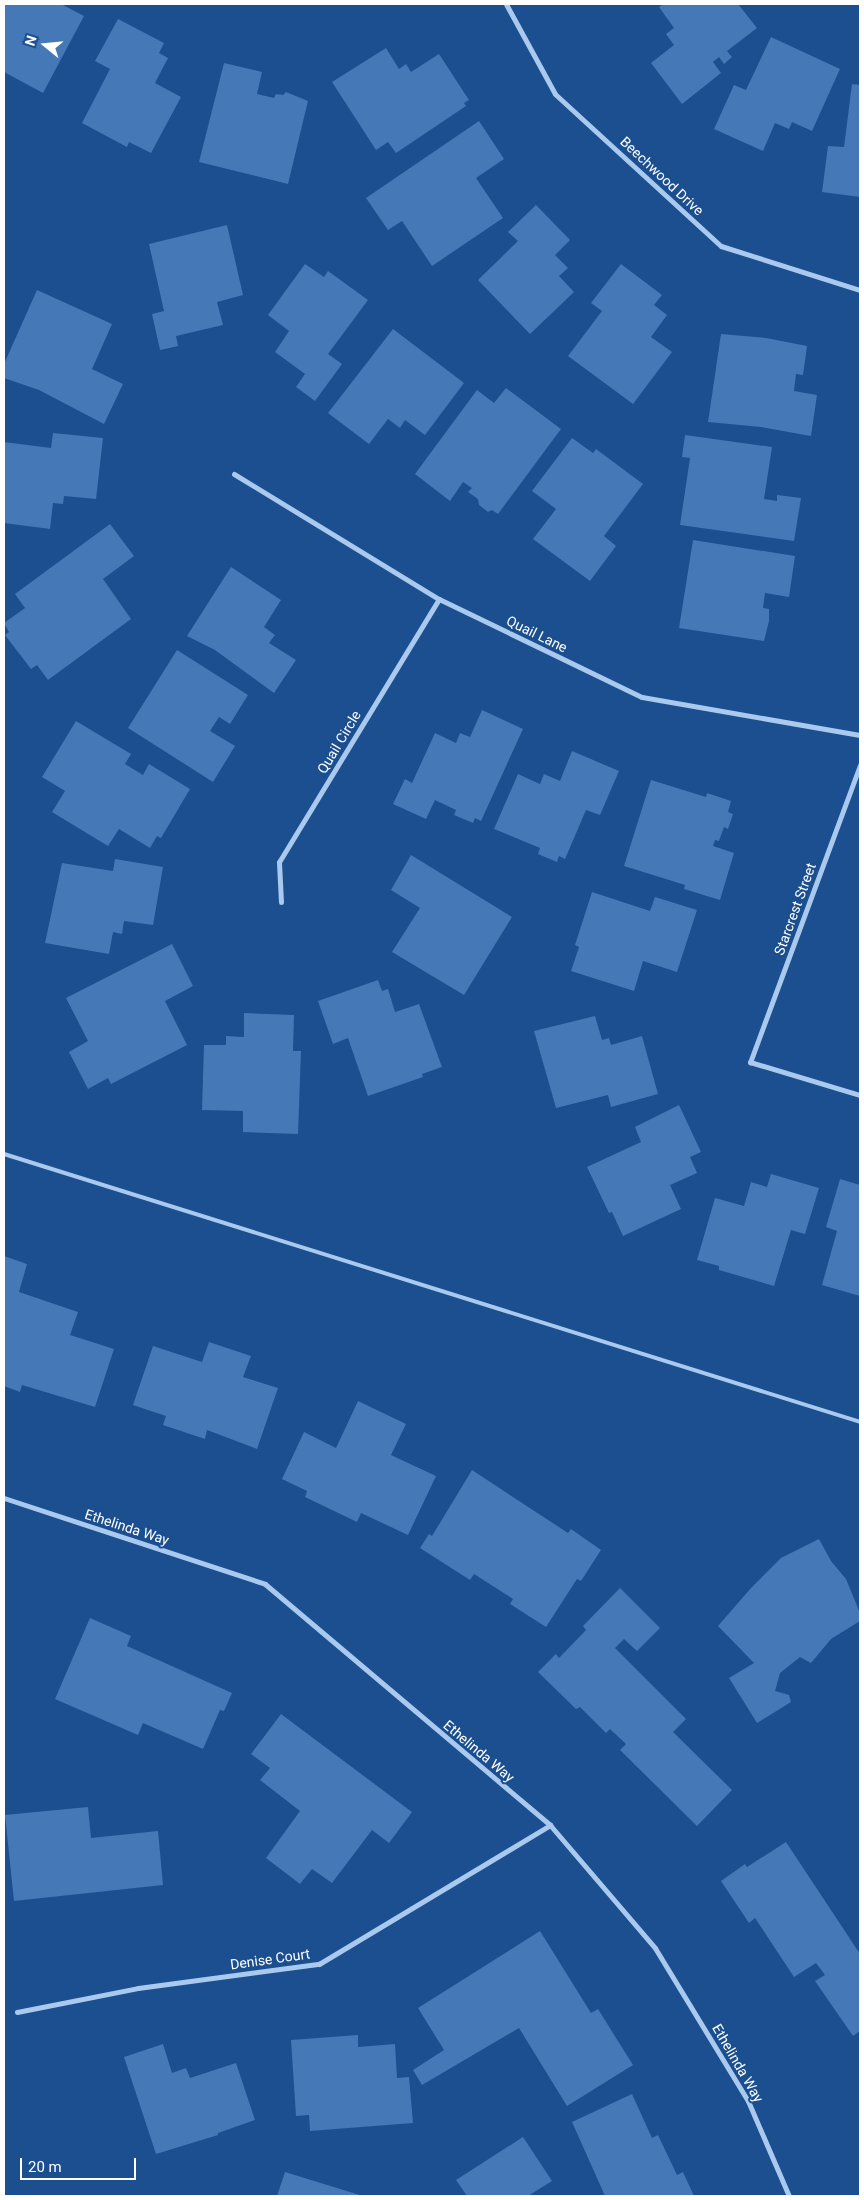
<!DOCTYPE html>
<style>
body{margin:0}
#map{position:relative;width:864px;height:2200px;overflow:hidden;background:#1b4f8f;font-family:Roboto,sans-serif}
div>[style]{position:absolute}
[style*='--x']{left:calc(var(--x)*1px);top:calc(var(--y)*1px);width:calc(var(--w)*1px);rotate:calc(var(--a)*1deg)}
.building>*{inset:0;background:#4478b7}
.service>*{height:4px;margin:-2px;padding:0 2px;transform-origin:2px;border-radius:2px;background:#a9c9ee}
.minor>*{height:5px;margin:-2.5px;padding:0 2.5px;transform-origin:2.5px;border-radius:2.5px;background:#a9c9ee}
span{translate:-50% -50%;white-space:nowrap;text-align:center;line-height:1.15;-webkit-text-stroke:4px #1b4f8f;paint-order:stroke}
.street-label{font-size:14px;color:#fff}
.frame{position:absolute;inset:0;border:5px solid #fff;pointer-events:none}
.north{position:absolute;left:20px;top:20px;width:50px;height:50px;-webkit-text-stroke:4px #1b4f8f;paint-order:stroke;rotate:287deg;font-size:14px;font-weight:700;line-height:20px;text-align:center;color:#fff}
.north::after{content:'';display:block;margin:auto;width:18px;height:22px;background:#fff;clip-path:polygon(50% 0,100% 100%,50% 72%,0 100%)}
.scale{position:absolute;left:20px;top:2158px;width:116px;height:22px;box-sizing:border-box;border:2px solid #fff;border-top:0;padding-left:6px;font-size:15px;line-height:18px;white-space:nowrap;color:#fff;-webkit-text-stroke:4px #1b4f8f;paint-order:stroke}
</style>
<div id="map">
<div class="building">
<div style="clip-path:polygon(4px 4px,61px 4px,84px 16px,43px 93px,4px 72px)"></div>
<div style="clip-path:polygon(664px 4px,738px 4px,757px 28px,727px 51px,732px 57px,724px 64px,719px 57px,713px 62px,721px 73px,682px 104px,651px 63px,674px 45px,666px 34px,674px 28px,659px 7px)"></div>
<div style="clip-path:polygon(118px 19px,164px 43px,159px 53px,168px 58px,155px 83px,181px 97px,151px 153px,129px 142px,127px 147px,82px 123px,110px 69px,95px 61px)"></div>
<div style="clip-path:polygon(771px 37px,840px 69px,812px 131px,792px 122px,789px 129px,775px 123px,763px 151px,714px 129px,734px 85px,746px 90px)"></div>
<div style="clip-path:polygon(386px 48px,399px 69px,406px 64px,411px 72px,439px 54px,469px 100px,464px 103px,466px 106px,396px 153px,388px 142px,376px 150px,332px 82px)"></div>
<div style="clip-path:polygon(224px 63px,262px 72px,257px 94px,274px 98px,276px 94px,283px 95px,286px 92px,308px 101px,288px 184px,199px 162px)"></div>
<div style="clip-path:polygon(852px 84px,860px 85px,860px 197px,822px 192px,828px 146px,844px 147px)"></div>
<div style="clip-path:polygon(479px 121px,504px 159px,476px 178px,503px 218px,432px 266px,402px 221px,388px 230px,366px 198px)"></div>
<div style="clip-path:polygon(536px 205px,570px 240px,555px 255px,568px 268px,559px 276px,574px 292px,530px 334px,478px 280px,518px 241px,508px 232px)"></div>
<div style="clip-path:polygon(227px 225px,243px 295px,217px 302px,223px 325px,176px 336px,178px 346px,160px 350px,152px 314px,164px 311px,149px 244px)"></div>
<div style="clip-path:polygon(305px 264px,324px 277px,328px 271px,368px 300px,328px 354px,342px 364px,315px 401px,296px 387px,305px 374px,275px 352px,289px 331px,268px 315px)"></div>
<div style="clip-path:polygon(621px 264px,662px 295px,654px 305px,667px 315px,651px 337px,672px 352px,633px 404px,568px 356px,602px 311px,591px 303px)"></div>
<div style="clip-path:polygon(37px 290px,112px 324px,92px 369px,123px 384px,104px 424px,39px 390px,4px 378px,4px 364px)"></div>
<div style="clip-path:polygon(393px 329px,464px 383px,425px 435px,405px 420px,400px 428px,388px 419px,369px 444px,328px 413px)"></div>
<div style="clip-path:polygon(721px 334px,766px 338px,807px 346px,803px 375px,796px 374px,794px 391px,817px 395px,811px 436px,761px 427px,708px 422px)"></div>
<div style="clip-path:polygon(506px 388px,561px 429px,498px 514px,492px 510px,488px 512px,479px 505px,478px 499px,468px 492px,472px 488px,463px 482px,450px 501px,415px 474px,477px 390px,494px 403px)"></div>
<div style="clip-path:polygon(53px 433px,103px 438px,96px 499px,64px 496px,63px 504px,53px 503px,50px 529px,4px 523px,4px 442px,51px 448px)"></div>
<div style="clip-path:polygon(685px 435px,772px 447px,764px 499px,777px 501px,777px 495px,801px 498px,794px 541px,680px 525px,690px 458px,682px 457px)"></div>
<div style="clip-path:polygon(572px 438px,593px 453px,596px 449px,643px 484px,604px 536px,616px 546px,590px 581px,533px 539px,556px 509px,532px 491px)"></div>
<div style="clip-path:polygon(110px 524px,134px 556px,103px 579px,131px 619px,48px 680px,37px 665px,31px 669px,5px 635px,9px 632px,4px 623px,25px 608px,15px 594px)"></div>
<div style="clip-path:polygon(693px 540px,795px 556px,789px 597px,765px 593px,763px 608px,769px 609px,769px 621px,764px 641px,679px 628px)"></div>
<div style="clip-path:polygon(231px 567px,281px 600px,264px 627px,275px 635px,269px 643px,296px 660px,274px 693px,215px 650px,187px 636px)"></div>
<div style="clip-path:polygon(177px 650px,248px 695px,230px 724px,219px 717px,210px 731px,235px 746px,213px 782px,128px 728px)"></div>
<div style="clip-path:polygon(482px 710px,523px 729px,481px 821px,475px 818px,473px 823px,454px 815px,456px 810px,435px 800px,426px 819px,393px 804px,405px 779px,412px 783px,435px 733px,456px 743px,460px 733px,470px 737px)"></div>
<div style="clip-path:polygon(76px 721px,131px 754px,125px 764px,143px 775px,149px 764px,190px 789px,161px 838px,157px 836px,150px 848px,119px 829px,108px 846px,52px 812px,65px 791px,42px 777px)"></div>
<div style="clip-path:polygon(572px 751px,619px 771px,600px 815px,586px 810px,565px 859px,559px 856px,557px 862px,538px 854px,540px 848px,494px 829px,518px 774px,540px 784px,544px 774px,560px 781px)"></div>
<div style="clip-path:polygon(651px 780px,706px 797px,707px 793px,731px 801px,728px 812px,733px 814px,728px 829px,724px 827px,719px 841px,715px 840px,713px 846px,734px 853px,720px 900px,684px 889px,685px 885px,624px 866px)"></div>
<div style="clip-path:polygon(411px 855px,512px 917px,464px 995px,392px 952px,420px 908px,391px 890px)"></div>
<div style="clip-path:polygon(115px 859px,163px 867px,153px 925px,124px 921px,122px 934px,113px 932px,109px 954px,45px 943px,62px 863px,113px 871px)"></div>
<div style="clip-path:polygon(592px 892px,650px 911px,655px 897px,697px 910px,677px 972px,643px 961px,634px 991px,571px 971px,579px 947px,575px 945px)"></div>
<div style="clip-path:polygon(172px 944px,193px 986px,165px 1001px,187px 1045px,111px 1084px,108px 1078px,88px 1089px,69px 1052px,88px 1041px,66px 998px)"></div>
<div style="clip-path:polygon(378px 980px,382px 991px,388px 989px,395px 1012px,419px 1004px,442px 1067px,422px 1074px,423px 1077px,368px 1096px,348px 1038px,333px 1044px,318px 1001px)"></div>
<div style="clip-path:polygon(244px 1013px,294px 1015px,293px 1051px,301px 1051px,298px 1134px,243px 1132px,243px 1111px,202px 1110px,204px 1045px,226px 1045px,226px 1036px,244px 1037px)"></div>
<div style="clip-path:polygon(595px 1016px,602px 1040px,609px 1038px,611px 1045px,642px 1036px,658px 1094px,611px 1107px,608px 1095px,556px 1108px,534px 1031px)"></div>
<div style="clip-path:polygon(679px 1105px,701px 1152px,690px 1157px,697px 1173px,670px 1185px,681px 1209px,623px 1236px,612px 1212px,609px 1213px,587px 1167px,641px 1142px,635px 1127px)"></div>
<div style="clip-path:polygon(771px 1174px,819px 1188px,805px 1234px,791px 1230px,774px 1286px,719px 1270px,719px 1266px,697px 1260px,715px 1198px,744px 1206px,751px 1182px,767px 1187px)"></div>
<div style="clip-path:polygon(840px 1179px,860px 1185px,860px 1296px,822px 1285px,837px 1231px,826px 1227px)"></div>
<div style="clip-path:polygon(4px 1256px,27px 1264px,19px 1292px,78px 1312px,70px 1335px,114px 1349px,95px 1407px,22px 1385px,20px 1392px,4px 1386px)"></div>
<div style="clip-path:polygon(209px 1342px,251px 1356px,243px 1377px,278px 1388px,257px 1449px,207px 1430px,205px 1439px,163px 1425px,166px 1416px,133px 1405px,153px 1346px,202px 1362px)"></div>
<div style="clip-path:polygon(358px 1401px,406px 1424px,391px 1455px,436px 1476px,408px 1535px,361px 1513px,357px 1522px,305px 1497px,307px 1491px,282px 1479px,304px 1432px,336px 1448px)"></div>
<div style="clip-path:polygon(472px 1470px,568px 1533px,571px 1529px,601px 1550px,581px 1581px,577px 1579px,546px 1627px,510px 1604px,513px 1599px,474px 1574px,470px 1580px,420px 1548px,429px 1534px,432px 1536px)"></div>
<div style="clip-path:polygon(819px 1539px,831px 1561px,846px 1579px,860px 1613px,860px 1621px,831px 1639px,811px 1663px,800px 1657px,780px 1673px,775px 1691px,789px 1695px,791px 1702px,757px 1723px,729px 1678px,754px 1663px,718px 1626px,751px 1588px,781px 1558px)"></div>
<div style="clip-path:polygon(620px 1588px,660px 1628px,637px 1651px,624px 1639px,615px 1648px,686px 1719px,673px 1732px,732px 1790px,697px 1826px,620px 1750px,626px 1744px,610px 1729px,606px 1733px,580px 1707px,576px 1709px,538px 1672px,556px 1654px,559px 1658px,586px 1630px,583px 1626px)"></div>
<div style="clip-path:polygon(90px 1618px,131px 1636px,127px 1646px,232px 1693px,224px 1711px,220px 1710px,203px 1749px,143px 1723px,138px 1735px,55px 1699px)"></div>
<div style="clip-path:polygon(281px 1714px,412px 1812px,389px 1843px,372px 1830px,332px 1883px,312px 1869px,300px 1884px,266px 1858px,300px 1811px,260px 1780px,270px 1768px,251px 1754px)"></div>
<div style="clip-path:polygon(88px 1807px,91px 1838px,158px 1831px,163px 1885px,14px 1901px,5px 1815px)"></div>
<div style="clip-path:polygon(786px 1842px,860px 1954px,860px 2031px,853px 2036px,815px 1981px,825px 1975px,816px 1963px,794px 1977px,755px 1918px,749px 1923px,721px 1881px,745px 1864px,747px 1867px)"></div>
<div style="clip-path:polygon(540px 1931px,591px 2013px,598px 2009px,633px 2065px,567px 2106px,519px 2028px,422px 2085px,413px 2070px,444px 2050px,418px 2008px)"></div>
<div style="clip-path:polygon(358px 2035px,358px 2047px,395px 2044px,397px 2078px,409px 2077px,413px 2123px,310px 2131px,309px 2115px,296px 2116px,291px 2040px)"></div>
<div style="clip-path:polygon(163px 2044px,172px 2073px,186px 2068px,190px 2078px,236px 2063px,255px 2120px,218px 2133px,218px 2135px,156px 2154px,124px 2057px)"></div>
<div style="clip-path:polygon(632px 2094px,652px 2138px,658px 2135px,677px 2175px,683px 2172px,694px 2196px,605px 2196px,572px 2122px)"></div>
<div style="clip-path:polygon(523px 2137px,552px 2181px,528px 2196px,467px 2196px,456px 2180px)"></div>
<div style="clip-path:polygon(285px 2172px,363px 2196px,277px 2196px)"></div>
</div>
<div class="service">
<div style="--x:4;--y:1154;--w:897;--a:17.38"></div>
</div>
<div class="minor">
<div style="--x:506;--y:4;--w:102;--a:61.4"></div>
<div style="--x:555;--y:94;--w:225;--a:42.5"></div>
<div style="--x:721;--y:246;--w:146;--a:17.6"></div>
<div style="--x:234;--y:474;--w:240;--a:31.4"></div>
<div style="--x:439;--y:599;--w:225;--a:25.8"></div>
<div style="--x:642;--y:697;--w:221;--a:9.9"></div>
<div style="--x:860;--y:765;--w:317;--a:110.3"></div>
<div style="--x:750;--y:1062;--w:115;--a:16.7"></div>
<div style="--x:281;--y:902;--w:40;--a:-92.9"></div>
<div style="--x:279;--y:862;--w:308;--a:-58.7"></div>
<div style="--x:4;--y:1498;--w:275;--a:18.2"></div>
<div style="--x:265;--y:1584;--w:373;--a:40.2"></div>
<div style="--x:550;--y:1825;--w:162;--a:49.5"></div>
<div style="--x:655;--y:1948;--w:179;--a:58.7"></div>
<div style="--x:748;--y:2101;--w:103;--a:66.7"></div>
<div style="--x:17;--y:2012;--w:123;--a:-11.2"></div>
<div style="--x:138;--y:1988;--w:183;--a:-7.6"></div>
<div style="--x:319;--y:1964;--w:270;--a:-31"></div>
</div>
<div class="street-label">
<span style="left:662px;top:176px;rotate:43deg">Beechwood Drive</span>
<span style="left:537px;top:634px;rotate:26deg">Quail Lane</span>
<span style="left:339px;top:742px;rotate:-59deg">Quail Circle</span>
<span style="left:795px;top:909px;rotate:-70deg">Starcrest Street</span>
<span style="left:127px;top:1527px;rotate:18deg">Ethelinda Way</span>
<span style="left:479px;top:1751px;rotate:40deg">Ethelinda Way</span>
<span style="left:270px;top:1959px;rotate:-8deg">Denise Court</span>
<span style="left:738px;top:2063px;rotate:60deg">Ethelinda Way</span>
</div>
<div class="frame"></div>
<div class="north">N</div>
<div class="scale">20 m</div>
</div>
